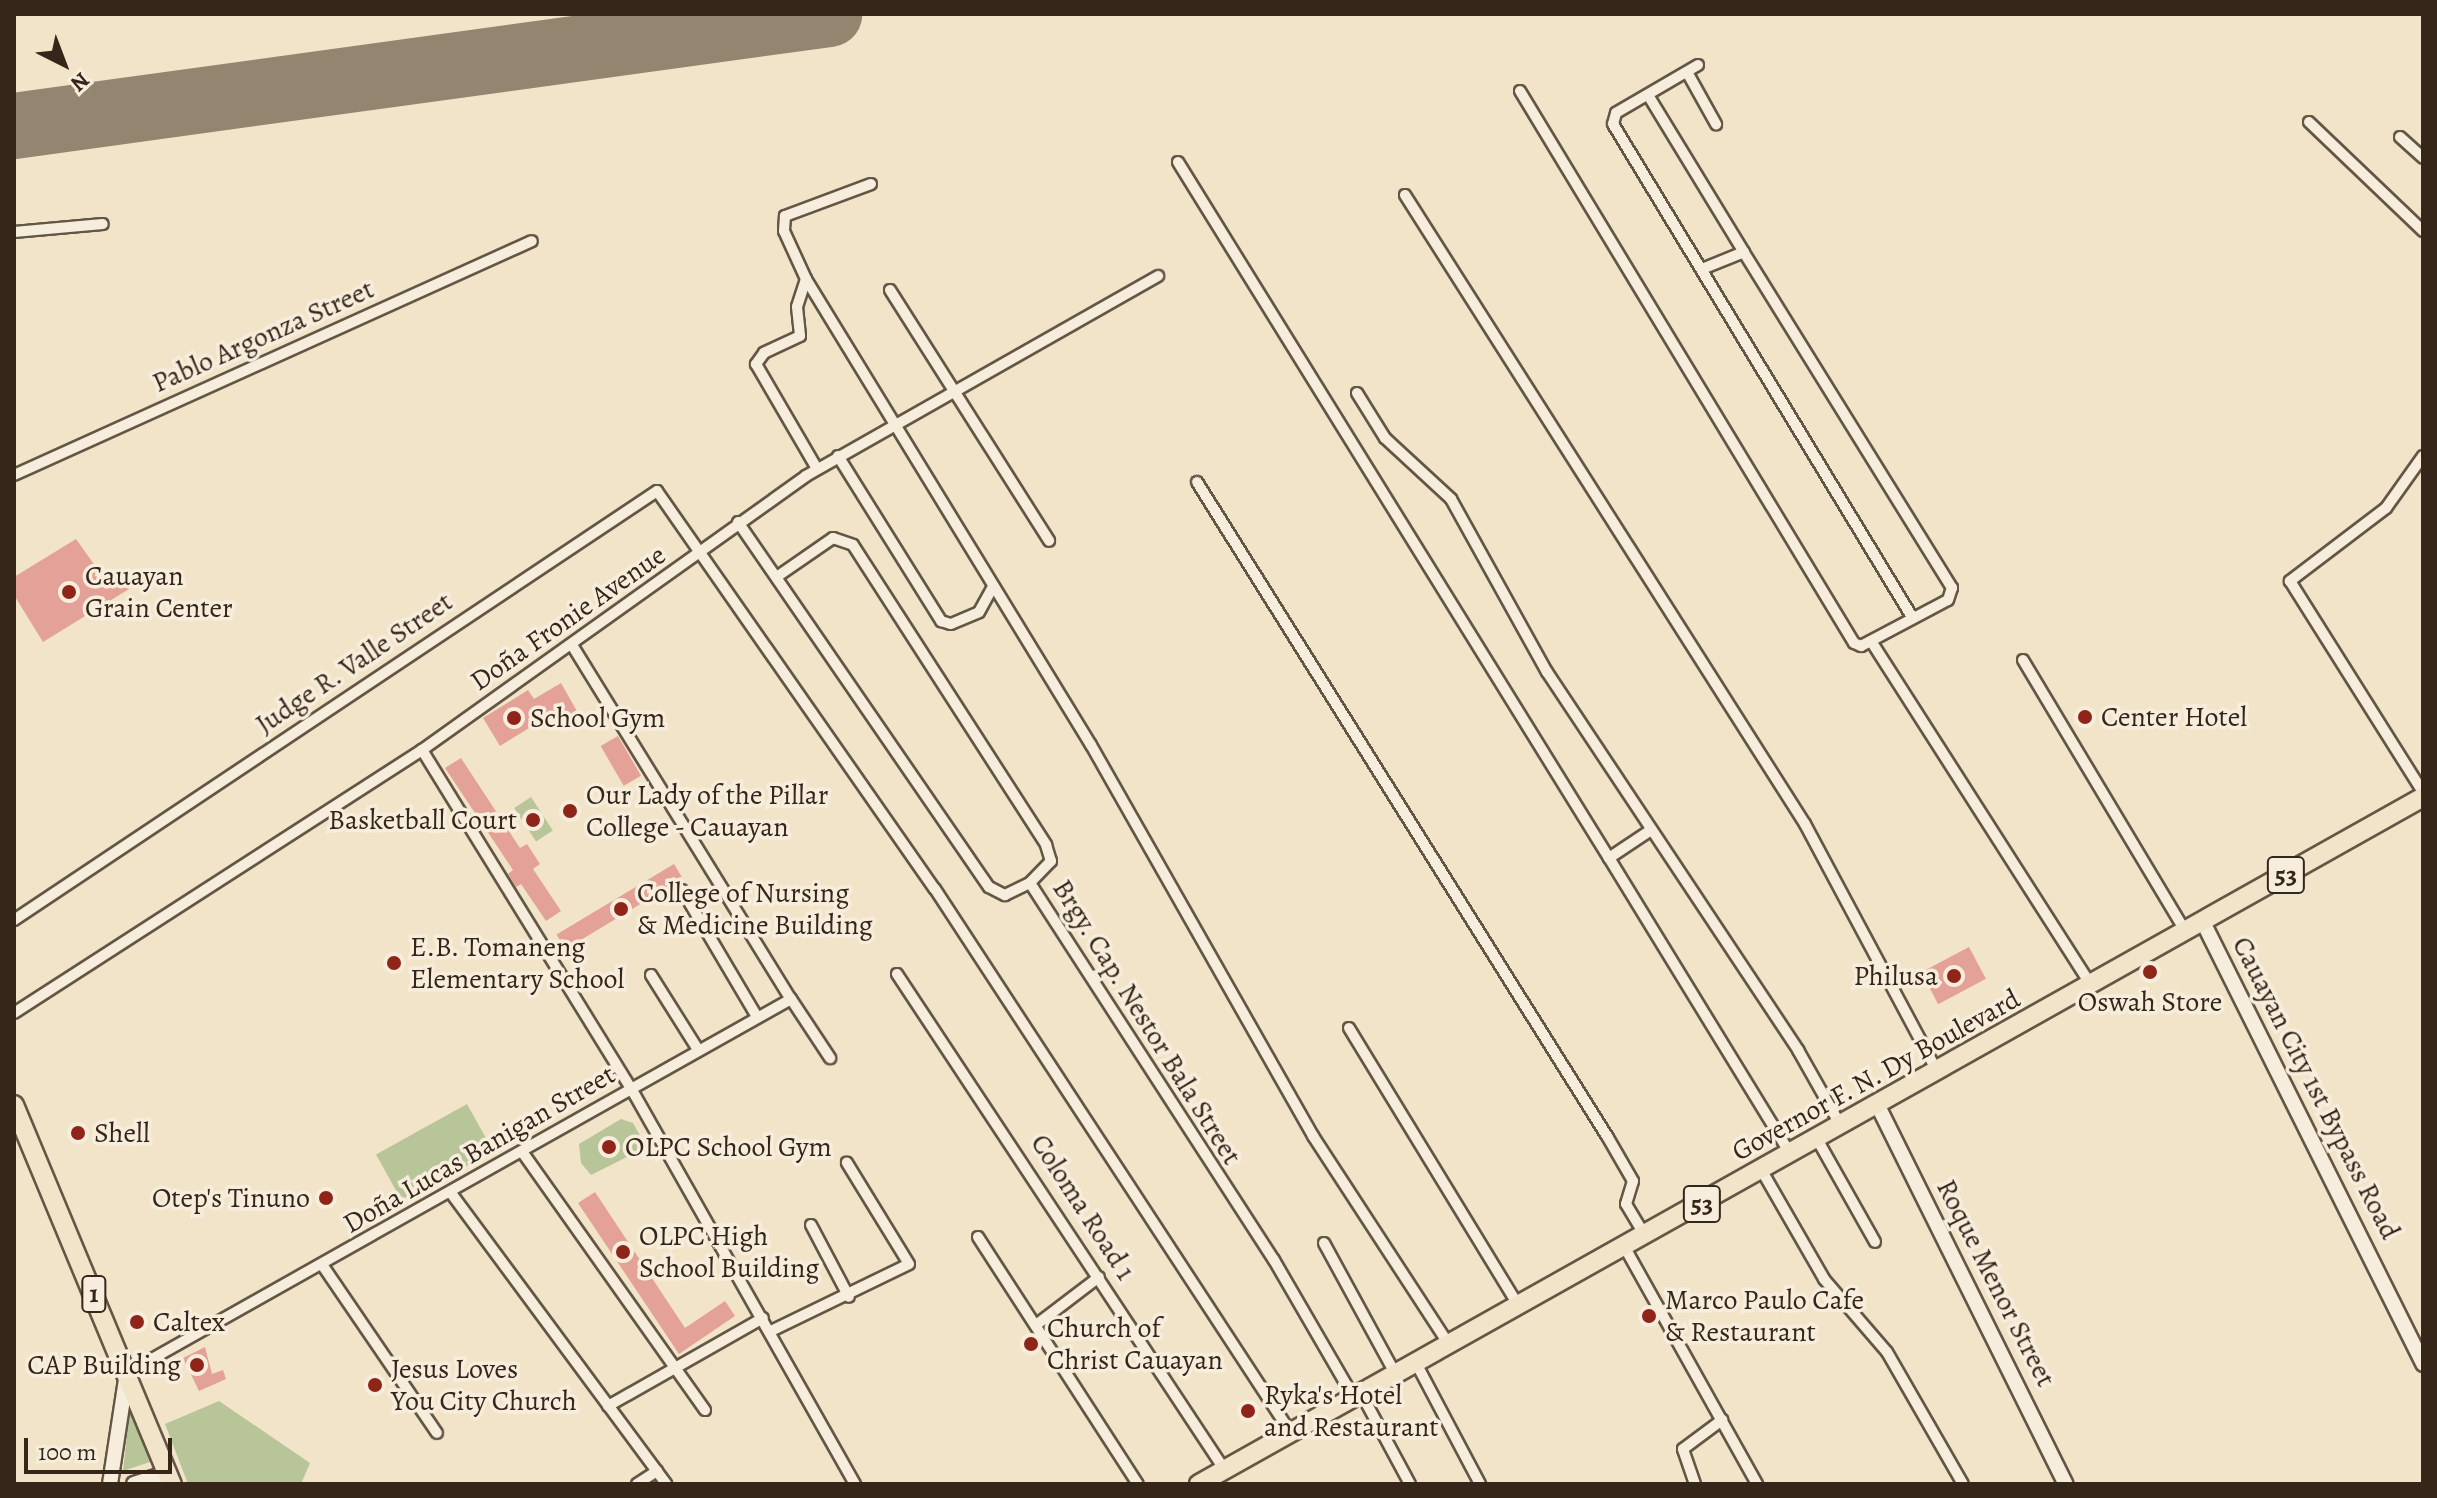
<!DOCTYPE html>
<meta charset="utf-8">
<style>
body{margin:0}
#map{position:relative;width:2437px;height:1498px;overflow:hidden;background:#f2e4c9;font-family:Alegreya,serif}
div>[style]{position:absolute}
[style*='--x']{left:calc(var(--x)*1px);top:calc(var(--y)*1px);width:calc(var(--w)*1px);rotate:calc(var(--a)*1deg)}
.green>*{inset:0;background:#b8c599;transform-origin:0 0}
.runway>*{height:66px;margin:-33px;padding:0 33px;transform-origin:33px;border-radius:33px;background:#948571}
.building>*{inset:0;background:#e3a197;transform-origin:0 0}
.roads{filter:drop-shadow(2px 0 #645645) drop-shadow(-2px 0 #645645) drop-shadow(0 2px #645645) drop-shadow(0 -2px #645645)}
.street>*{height:10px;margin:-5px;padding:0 5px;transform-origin:5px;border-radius:5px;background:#f7eddc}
.secondary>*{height:14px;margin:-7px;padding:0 7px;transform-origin:7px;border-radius:7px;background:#f7eddc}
.highway>*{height:18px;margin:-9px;padding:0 9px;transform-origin:9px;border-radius:9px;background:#f2e4c9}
.dots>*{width:22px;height:22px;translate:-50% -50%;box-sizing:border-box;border:4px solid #f7eddc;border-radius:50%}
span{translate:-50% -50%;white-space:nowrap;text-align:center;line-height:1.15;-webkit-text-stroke:7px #f7eddc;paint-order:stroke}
.shield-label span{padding:2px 6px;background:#f7eddc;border:2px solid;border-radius:6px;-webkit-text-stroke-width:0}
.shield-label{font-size:26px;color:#352619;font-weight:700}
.street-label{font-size:28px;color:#352619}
.poi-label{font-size:28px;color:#352619}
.left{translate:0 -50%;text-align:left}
.right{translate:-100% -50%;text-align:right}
.frame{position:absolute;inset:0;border:16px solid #352619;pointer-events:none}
.north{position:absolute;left:24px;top:24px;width:80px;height:80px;-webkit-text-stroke:6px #f7eddc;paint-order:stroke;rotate:138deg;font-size:22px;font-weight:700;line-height:32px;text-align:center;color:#352619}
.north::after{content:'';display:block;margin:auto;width:28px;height:36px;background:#352619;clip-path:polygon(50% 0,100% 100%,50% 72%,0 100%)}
.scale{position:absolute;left:24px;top:1438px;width:148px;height:36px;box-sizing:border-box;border:4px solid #352619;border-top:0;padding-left:10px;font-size:24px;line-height:28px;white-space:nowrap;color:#352619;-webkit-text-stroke:6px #f7eddc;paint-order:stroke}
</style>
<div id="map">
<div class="green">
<div style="left:531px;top:797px;width:40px;height:20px;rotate:57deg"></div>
<div style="left:467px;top:1104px;width:54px;height:104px;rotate:61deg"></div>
<div style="clip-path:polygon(621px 1119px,633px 1123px,642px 1139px,639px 1151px,591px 1175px,581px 1163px,579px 1144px)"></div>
<div style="clip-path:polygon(219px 1401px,310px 1463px,301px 1484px,188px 1484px,165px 1424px)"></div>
<div style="clip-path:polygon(130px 1408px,150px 1462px,123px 1471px)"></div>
</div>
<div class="runway">
<div style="--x:14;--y:126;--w:823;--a:-7.82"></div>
</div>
<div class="building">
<div style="clip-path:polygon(76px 539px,106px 581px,119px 573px,129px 589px,43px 642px,14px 595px,14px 577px)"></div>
<div style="clip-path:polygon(561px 683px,578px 713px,553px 727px,547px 717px,500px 746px,483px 718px,528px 690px,534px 699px)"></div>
<div style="left:618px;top:736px;width:46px;height:20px;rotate:60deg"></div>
<div style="clip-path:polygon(461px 758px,520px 848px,527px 844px,540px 864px,533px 869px,561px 911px,546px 921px,521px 884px,516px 887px,508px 874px,513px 870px,445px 768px)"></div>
<div style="left:674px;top:864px;width:17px;height:137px;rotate:59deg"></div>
<div style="left:1969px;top:947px;width:36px;height:54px;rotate:62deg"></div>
<div style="clip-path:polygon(595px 1192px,685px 1328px,725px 1301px,735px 1316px,679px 1354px,578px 1203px)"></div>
<div style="clip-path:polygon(205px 1347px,212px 1374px,223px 1370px,226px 1379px,199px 1391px,183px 1358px)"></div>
</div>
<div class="roads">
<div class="street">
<div style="--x:1698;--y:65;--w:95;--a:149.7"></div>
<div style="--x:1616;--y:113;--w:11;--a:105"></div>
<div style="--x:1613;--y:124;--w:577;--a:58.76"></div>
<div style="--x:1687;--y:72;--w:60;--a:60.9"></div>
<div style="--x:1520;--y:91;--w:645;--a:58.82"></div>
<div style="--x:1854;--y:643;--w:8;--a:23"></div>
<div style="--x:1861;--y:646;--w:98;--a:-27.9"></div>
<div style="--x:1948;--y:600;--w:13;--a:-72"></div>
<div style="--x:1952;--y:588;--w:395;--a:-121.8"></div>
<div style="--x:1744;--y:252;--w:45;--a:158"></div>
<div style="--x:1648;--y:95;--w:184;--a:58.6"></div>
<div style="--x:2309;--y:122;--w:158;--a:43.7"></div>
<div style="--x:2400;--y:137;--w:31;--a:42"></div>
<div style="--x:1178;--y:162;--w:819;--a:58.23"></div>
<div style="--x:1609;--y:858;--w:50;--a:-33.7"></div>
<div style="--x:871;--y:184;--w:92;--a:159.6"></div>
<div style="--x:785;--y:216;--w:15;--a:94"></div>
<div style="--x:784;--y:231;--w:53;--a:65.4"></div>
<div style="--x:806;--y:279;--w:546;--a:58.55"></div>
<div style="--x:1091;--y:745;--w:450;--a:60.4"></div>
<div style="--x:1313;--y:1136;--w:249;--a:56.9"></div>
<div style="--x:1405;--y:195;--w:745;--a:57.55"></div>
<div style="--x:1805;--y:824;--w:282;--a:61.9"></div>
<div style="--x:14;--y:232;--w:89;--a:-5.1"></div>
<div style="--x:806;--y:279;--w:29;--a:108"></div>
<div style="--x:797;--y:307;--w:29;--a:84"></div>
<div style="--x:800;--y:336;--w:40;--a:155"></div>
<div style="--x:764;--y:353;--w:14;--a:126"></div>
<div style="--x:756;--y:364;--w:121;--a:59.8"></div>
<div style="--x:890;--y:290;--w:297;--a:57.6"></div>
<div style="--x:1357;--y:393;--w:53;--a:58.1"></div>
<div style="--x:1385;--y:438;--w:90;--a:42.7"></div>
<div style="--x:1451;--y:499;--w:198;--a:61"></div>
<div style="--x:1547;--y:672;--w:454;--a:56.4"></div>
<div style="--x:1798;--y:1050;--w:87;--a:60.5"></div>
<div style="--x:838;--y:456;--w:195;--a:58"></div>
<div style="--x:941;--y:621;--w:10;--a:17"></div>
<div style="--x:951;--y:624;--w:30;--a:-23"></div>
<div style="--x:979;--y:612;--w:29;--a:-61"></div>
<div style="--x:2423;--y:456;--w:64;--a:125.4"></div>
<div style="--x:2386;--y:508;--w:121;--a:142.8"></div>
<div style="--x:2290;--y:581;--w:249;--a:57.8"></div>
<div style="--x:14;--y:475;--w:568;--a:-24.31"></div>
<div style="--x:1197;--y:482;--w:772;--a:57.92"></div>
<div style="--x:1607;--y:1136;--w:52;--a:60"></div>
<div style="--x:1633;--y:1181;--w:24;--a:107"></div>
<div style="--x:1626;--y:1204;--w:37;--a:59"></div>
<div style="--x:738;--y:522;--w:443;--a:55.5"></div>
<div style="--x:989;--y:887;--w:18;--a:27"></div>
<div style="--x:1005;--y:895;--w:28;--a:-26"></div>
<div style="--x:1030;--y:883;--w:449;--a:57.1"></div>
<div style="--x:1274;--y:1260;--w:160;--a:59.9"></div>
<div style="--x:778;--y:576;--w:67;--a:-34.6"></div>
<div style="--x:833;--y:538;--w:21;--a:19"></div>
<div style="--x:853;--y:545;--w:357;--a:57.2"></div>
<div style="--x:1046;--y:845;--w:17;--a:73"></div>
<div style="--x:1051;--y:861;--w:30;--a:134"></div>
<div style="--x:1871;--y:641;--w:408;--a:57.4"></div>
<div style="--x:572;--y:645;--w:416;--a:58.3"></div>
<div style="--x:2023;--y:660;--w:317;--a:59.1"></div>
<div style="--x:422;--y:750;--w:400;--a:58.3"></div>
<div style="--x:632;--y:1090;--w:453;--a:60.5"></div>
<div style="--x:1609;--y:858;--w:348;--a:58.5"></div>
<div style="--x:682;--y:890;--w:145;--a:59.4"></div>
<div style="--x:14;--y:920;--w:773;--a:-33.71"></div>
<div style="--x:657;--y:491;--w:485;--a:55.1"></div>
<div style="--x:935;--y:889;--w:650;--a:56.8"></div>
<div style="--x:897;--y:974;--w:593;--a:56.55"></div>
<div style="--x:651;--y:975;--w:86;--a:57.8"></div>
<div style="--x:14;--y:1013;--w:485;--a:-32.8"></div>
<div style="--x:422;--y:750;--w:472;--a:-35.5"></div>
<div style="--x:806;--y:476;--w:405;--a:-29.6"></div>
<div style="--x:1349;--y:1028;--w:326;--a:58.6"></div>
<div style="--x:1817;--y:1139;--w:118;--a:60.6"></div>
<div style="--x:523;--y:1153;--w:315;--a:54.7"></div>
<div style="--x:1762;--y:1171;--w:125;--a:60.1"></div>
<div style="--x:1824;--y:1279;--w:96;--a:49.2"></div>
<div style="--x:1887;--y:1352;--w:152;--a:60.1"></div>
<div style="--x:451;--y:1193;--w:362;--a:53.5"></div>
<div style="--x:811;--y:1225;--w:81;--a:62.2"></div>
<div style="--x:978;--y:1237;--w:294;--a:57.1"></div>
<div style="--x:1324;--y:1243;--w:150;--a:61.4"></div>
<div style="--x:1624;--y:1246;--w:273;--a:60.8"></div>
<div style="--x:323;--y:1266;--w:202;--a:55.7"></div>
<div style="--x:1036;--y:1325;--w:79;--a:-37.3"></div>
<div style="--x:771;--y:1331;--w:153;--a:-25.9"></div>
<div style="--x:909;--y:1264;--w:119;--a:-121.5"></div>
<div style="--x:1416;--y:1363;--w:137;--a:62.1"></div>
<div style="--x:127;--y:1373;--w:762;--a:-29.39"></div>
<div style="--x:791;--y:999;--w:71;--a:56.5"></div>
<div style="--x:1362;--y:1395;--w:101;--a:61.7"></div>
<div style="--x:608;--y:1406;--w:178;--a:-29.6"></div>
<div style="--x:637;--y:1484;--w:24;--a:-33"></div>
<div style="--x:1695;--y:1484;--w:37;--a:-109"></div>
<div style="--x:1683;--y:1449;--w:49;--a:-36.6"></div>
</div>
<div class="secondary">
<div style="--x:2203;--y:922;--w:494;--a:63.5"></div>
<div style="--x:1878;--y:1106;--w:422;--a:63.6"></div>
<div style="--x:110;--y:1484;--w:112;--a:-81.3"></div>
<div style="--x:134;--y:1484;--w:36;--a:-18"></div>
</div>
<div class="highway">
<div style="--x:14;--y:1105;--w:411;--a:67.4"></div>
<div style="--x:1199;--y:1484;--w:1404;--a:-29.3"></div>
</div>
</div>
<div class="dots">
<div style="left:69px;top:592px;background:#8f2418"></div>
<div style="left:2085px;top:717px;background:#8f2418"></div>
<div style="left:514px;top:718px;background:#8f2418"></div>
<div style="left:570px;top:811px;background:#8f2418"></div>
<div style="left:533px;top:820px;background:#8f2418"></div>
<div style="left:621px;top:909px;background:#8f2418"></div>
<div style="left:394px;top:963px;background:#8f2418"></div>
<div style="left:2150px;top:972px;background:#8f2418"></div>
<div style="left:1954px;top:976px;background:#8f2418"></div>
<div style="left:78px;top:1133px;background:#8f2418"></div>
<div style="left:609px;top:1147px;background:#8f2418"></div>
<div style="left:326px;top:1198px;background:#8f2418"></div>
<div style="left:623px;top:1252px;background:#8f2418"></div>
<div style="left:1649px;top:1316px;background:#8f2418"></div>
<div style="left:137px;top:1322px;background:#8f2418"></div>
<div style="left:1031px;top:1344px;background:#8f2418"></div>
<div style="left:197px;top:1365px;background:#8f2418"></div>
<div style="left:375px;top:1385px;background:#8f2418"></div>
<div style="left:1248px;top:1411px;background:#8f2418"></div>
</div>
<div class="shield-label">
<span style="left:2286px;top:875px">53</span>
<span style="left:1702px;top:1204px">53</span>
<span style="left:94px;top:1294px">1</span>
</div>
<div class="street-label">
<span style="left:263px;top:336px;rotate:-24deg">Pablo Argonza Street</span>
<span style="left:568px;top:618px;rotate:-35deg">Doña Fronie Avenue</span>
<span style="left:354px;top:663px;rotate:-34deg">Judge R. Valle Street</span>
<span style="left:1147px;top:1022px;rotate:58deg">Brgy. Cap. Nestor Bala Street</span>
<span style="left:1876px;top:1075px;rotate:-29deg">Governor F. N. Dy Boulevard</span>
<span style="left:2316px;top:1088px;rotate:63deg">Cauayan City 1st Bypass Road</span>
<span style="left:479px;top:1149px;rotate:-30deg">Doña Lucas Banigan Street</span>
<span style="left:1083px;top:1207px;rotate:57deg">Coloma Road 1</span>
<span style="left:1996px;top:1283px;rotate:63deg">Roque Menor Street</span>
</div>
<div class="poi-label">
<span class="left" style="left:85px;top:592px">Cauayan<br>Grain Center</span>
<span class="left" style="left:2101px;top:717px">Center Hotel</span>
<span class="left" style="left:530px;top:718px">School Gym</span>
<span class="left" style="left:586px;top:811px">Our Lady of the Pillar<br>College - Cauayan</span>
<span class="right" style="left:517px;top:820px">Basketball Court</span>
<span class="left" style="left:637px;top:909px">College of Nursing<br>&amp; Medicine Building</span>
<span class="left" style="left:410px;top:963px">E.B. Tomaneng<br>Elementary School</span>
<span class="right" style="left:1938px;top:976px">Philusa</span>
<span style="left:2150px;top:1002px">Oswah Store</span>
<span class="left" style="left:94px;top:1133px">Shell</span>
<span class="left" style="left:625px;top:1147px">OLPC School Gym</span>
<span class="right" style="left:310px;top:1198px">Otep's Tinuno</span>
<span class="left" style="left:639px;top:1252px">OLPC High<br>School Building</span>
<span class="left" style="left:1665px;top:1316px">Marco Paulo Cafe<br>&amp; Restaurant</span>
<span class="left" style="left:153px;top:1322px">Caltex</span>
<span class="left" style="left:1047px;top:1344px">Church of<br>Christ Cauayan</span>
<span class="right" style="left:181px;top:1365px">CAP Building</span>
<span class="left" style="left:391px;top:1385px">Jesus Loves<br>You City Church</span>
<span class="left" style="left:1264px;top:1411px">Ryka's Hotel<br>and Restaurant</span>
</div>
<div class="frame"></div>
<div class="north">N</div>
<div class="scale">100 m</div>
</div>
